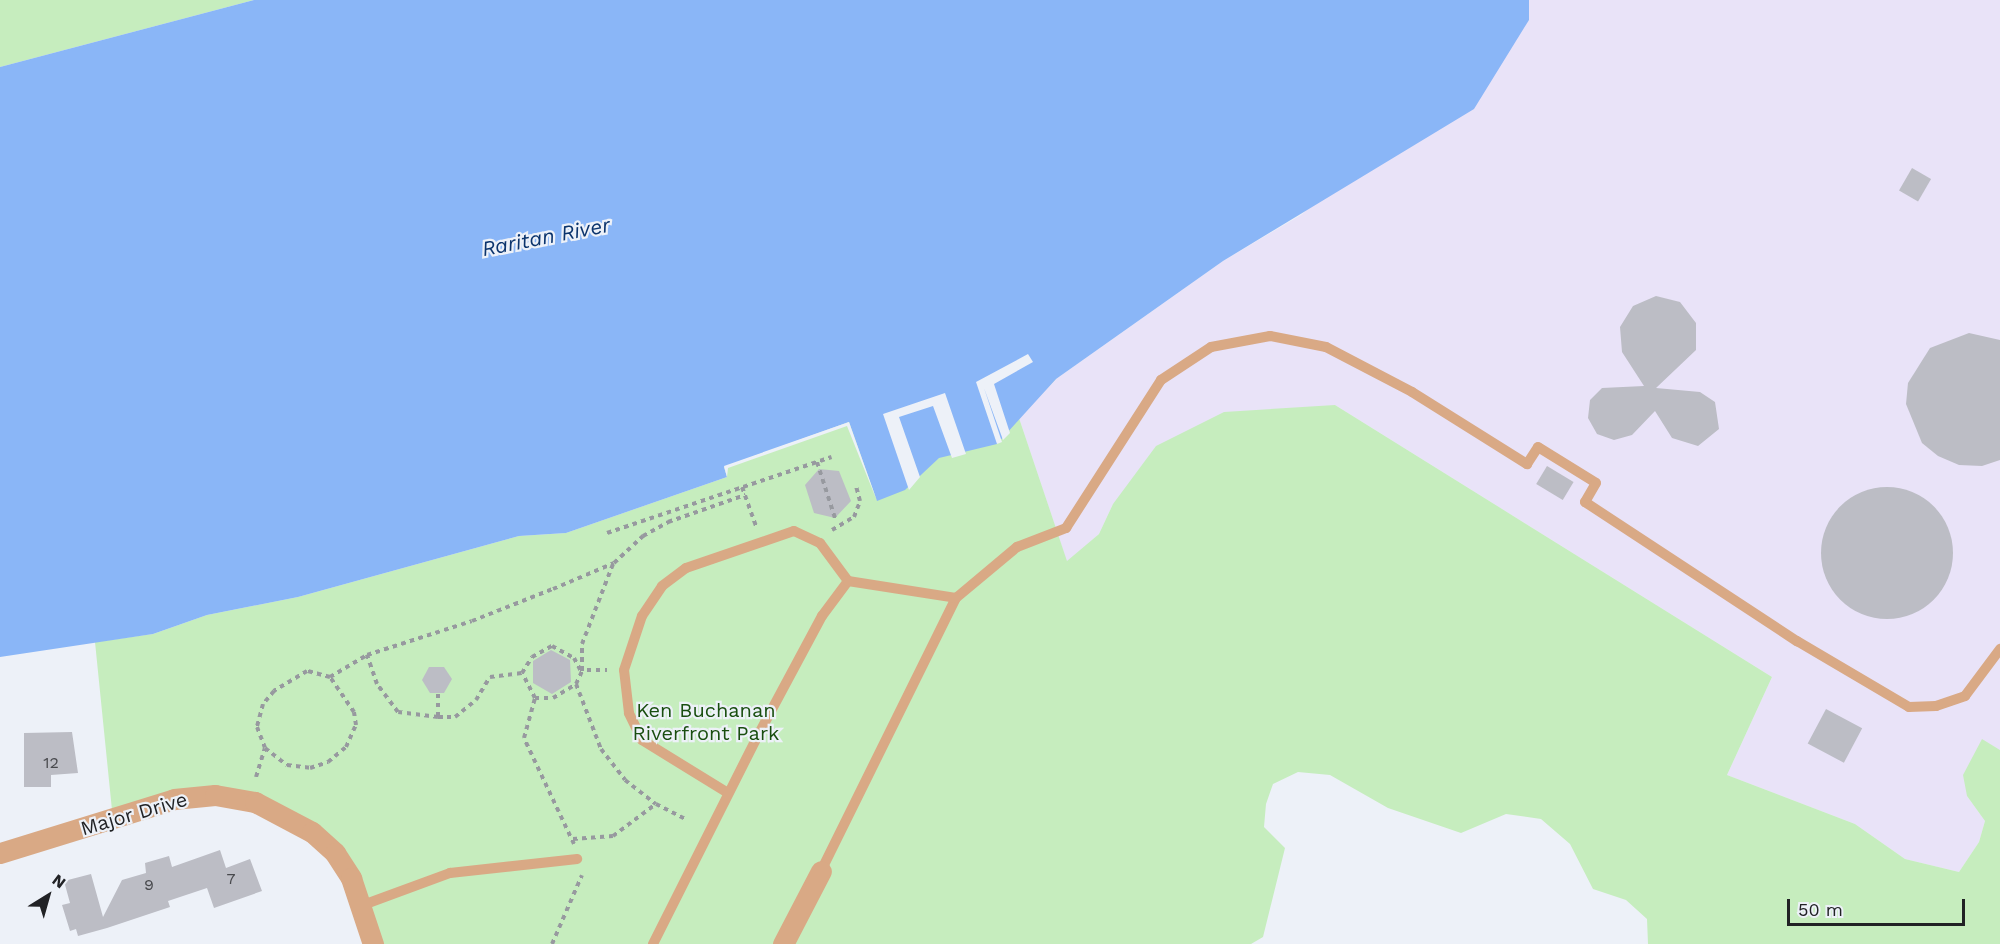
<!DOCTYPE html>
<style>
body{margin:0}
#map{position:relative;width:2000px;height:944px;overflow:hidden;background:#edf1f8;font-family:"Work Sans",sans-serif}
div>[style]{position:absolute}
[style*='--x']{left:calc(var(--x)*1px);top:calc(var(--y)*1px);width:calc(var(--w)*1px);rotate:calc(var(--a)*1deg)}
.industrial>*{inset:0;background:#e9e3f8}
.green>*{inset:0;background:#c6edbe}
.water>*{inset:0;background:#8ab6f7}
.pier>*{inset:0;background:#edf1f8}
.building>*{inset:0;background:#bcbdc5;transform-origin:0 0}
.round{border-radius:50%}
.path>*{height:4px;margin-top:-2px;transform-origin:0;background:repeating-linear-gradient(90deg,#97999f 0 4.5px,transparent 0 9px)}
.service>*{height:10px;margin:-5px;padding:0 5px;transform-origin:5px;border-radius:5px;background:#d9a985}
.minor>*{height:21px;margin:-10.5px;padding:0 10.5px;transform-origin:10.5px;border-radius:10.5px;background:#d9a985}
span{translate:-50% -50%;white-space:nowrap;text-align:center;line-height:1.15;-webkit-text-stroke:4.5px #edf1f8;paint-order:stroke}
.number-label{font-size:16px;color:#48494d}
.number-label span{-webkit-text-stroke-width:0}
.park-label{font-size:20px;color:#194e0f}
.street-label{font-size:20px;color:#212225}
.water-label{font-size:21px;color:#0b346d;font-style:italic}
.north{position:absolute;left:18px;top:866px;width:60px;height:60px;-webkit-text-stroke:4px #edf1f8;paint-order:stroke;rotate:37deg;font-size:16px;font-weight:700;line-height:24px;text-align:center;color:#212225}
.north::after{content:'';display:block;margin:auto;width:21px;height:27px;background:#212225;clip-path:polygon(50% 0,100% 100%,50% 72%,0 100%)}
.scale{position:absolute;left:1787px;top:899px;width:178px;height:27px;box-sizing:border-box;border:3px solid #212225;border-top:0;padding-left:8px;font-size:18px;line-height:21px;white-space:nowrap;color:#212225;-webkit-text-stroke:4px #edf1f8;paint-order:stroke}
</style>
<div id="map">
<div class="industrial">
<div style="clip-path:polygon(1529px 0,2000px 0,2000px 750px,1982px 740px,1967px 796px,1985px 821px,1979px 842px,1959px 872px,1905px 859px,1855px 824px,1727px 775px,1772px 677px,1335px 405px,1113px 504px,1099px 534px,1067px 562px,1019px 418px,1056px 379px,1223px 261px,1301px 215px,1529px 20px)"></div>
</div>
<div class="green">
<div style="clip-path:polygon(0 0,254px 0,0 67px)"></div>
<div style="clip-path:polygon(1056px 379px,1019px 418px,1067px 561px,1099px 534px,1113px 504px,1156px 446px,1224px 412px,1335px 405px,1772px 677px,1727px 775px,1855px 824px,1905px 859px,1959px 872px,1979px 842px,1985px 821px,1967px 796px,1963px 775px,1982px 739px,2000px 750px,2000px 944px,1648px 944px,1647px 919px,1626px 900px,1593px 889px,1570px 844px,1541px 819px,1506px 814px,1461px 833px,1388px 808px,1330px 775px,1298px 772px,1273px 784px,1266px 804px,1264px 827px,1285px 848px,1263px 937px,1251px 944px,373px 944px,363px 905px,312px 832px,215px 795px,113px 820px,95px 642px,153px 634px,207px 615px,298px 597px,519px 536px,566px 533px,727px 477px,724px 466px,849px 422px)"></div>
</div>
<div class="water">
<div style="clip-path:polygon(254px 0,1529px 0,1529px 20px,1474px 109px,1223px 261px,1056px 379px,997px 444px,939px 458px,905px 490px,877px 501px,849px 422px,724px 467px,727px 477px,566px 533px,519px 536px,298px 597px,207px 615px,153px 634px,0 657px,0 67px)"></div>
</div>
<div class="pier">
<div style="clip-path:polygon(1028px 354px,1033px 362px,994px 384px,1010px 433px,1003px 440px,984px 388px,1002px 442px,997px 444px,976px 382px)"></div>
<div style="clip-path:polygon(945px 393px,966px 454px,952px 458px,933px 406px,899px 417px,920px 477px,909px 490px,883px 414px)"></div>
<div style="clip-path:polygon(849px 422px,877px 501px,847px 426px,728px 468px,727px 477px,724px 466px)"></div>
</div>
<div class="building">
<div style="left:1912px;top:168px;width:22px;height:26px;rotate:30deg"></div>
<div style="clip-path:polygon(1656px 296px,1680px 302px,1696px 323px,1696px 350px,1656px 388px,1700px 392px,1715px 402px,1719px 429px,1698px 446px,1672px 438px,1655px 411px,1632px 435px,1614px 440px,1597px 434px,1588px 418px,1590px 400px,1602px 388px,1644px 386px,1622px 352px,1620px 327px,1633px 306px)"></div>
<div style="clip-path:polygon(1969px 333px,2000px 340px,2000px 460px,1982px 466px,1959px 465px,1938px 456px,1922px 443px,1906px 404px,1908px 383px,1930px 348px)"></div>
<div style="left:1547px;top:466px;width:31px;height:21px;rotate:31deg"></div>
<div style="clip-path:polygon(819px 469px,839px 471px,851px 501px,835px 518px,814px 513px,805px 485px)"></div>
<div class="round" style="left:1821px;top:487px;width:132px;height:132px"></div>
<div style="clip-path:polygon(551px 650px,570px 660px,571px 682px,552px 694px,533px 683px,533px 661px)"></div>
<div style="clip-path:polygon(429px 667px,444px 667px,452px 679px,444px 693px,430px 693px,422px 680px)"></div>
<div style="left:1826px;top:709px;width:41px;height:39px;rotate:28deg"></div>
<div style="clip-path:polygon(72px 732px,78px 773px,51px 775px,51px 787px,24px 787px,24px 733px)"></div>
<div style="clip-path:polygon(220px 850px,226px 868px,250px 859px,262px 891px,214px 908px,207px 888px,168px 901px,170px 907px,107px 928px,78px 936px,76px 929px,70px 931px,62px 905px,70px 903px,64px 881px,91px 874px,103px 917px,122px 880px,146px 873px,145px 863px,169px 856px,172px 867px)"></div>
</div>
<div class="path">
<div style="--x:817;--y:462;--w:59;--a:72.2"></div>
<div style="--x:742;--y:487;--w:41;--a:70.3"></div>
<div style="--x:832;--y:530;--w:26;--a:-31"></div>
<div style="--x:854;--y:517;--w:17;--a:-69"></div>
<div style="--x:860;--y:501;--w:16;--a:-105"></div>
<div style="--x:607;--y:533;--w:237;--a:-18.7"></div>
<div style="--x:587;--y:670;--w:20;--a:0"></div>
<div style="--x:330;--y:677;--w:24;--a:-165"></div>
<div style="--x:307;--y:671;--w:39;--a:149"></div>
<div style="--x:274;--y:691;--w:17;--a:130"></div>
<div style="--x:263;--y:704;--w:24;--a:105"></div>
<div style="--x:257;--y:727;--w:22;--a:69"></div>
<div style="--x:265;--y:748;--w:28;--a:38"></div>
<div style="--x:287;--y:765;--w:23;--a:7"></div>
<div style="--x:310;--y:768;--w:19;--a:-18"></div>
<div style="--x:328;--y:762;--w:23;--a:-40"></div>
<div style="--x:346;--y:747;--w:24;--a:-66"></div>
<div style="--x:356;--y:725;--w:13;--a:-99"></div>
<div style="--x:354;--y:712;--w:42;--a:-124.4"></div>
<div style="--x:330;--y:677;--w:43;--a:-30.7"></div>
<div style="--x:576;--y:684;--w:70;--a:69"></div>
<div style="--x:601;--y:749;--w:39;--a:52"></div>
<div style="--x:625;--y:780;--w:39;--a:38"></div>
<div style="--x:438;--y:694;--w:23;--a:90"></div>
<div style="--x:438;--y:717;--w:17;--a:0"></div>
<div style="--x:455;--y:717;--w:27;--a:-39"></div>
<div style="--x:476;--y:700;--w:27;--a:-59"></div>
<div style="--x:490;--y:677;--w:32;--a:-7"></div>
<div style="--x:535;--y:698;--w:28;--a:-117"></div>
<div style="--x:522;--y:673;--w:19;--a:-58"></div>
<div style="--x:532;--y:657;--w:23;--a:-29"></div>
<div style="--x:552;--y:646;--w:25;--a:29"></div>
<div style="--x:574;--y:658;--w:15;--a:62"></div>
<div style="--x:438;--y:717;--w:40;--a:-172.9"></div>
<div style="--x:398;--y:712;--w:35;--a:-127"></div>
<div style="--x:377;--y:684;--w:31;--a:-109"></div>
<div style="--x:367;--y:655;--w:110;--a:-17.9"></div>
<div style="--x:472;--y:621;--w:87;--a:-21.6"></div>
<div style="--x:553;--y:589;--w:66;--a:-23.1"></div>
<div style="--x:614;--y:563;--w:40;--a:-43"></div>
<div style="--x:643;--y:536;--w:29;--a:-29"></div>
<div style="--x:668;--y:522;--w:82;--a:-19.3"></div>
<div style="--x:256;--y:777;--w:30;--a:-73"></div>
<div style="--x:573;--y:839;--w:40;--a:-4.3"></div>
<div style="--x:613;--y:836;--w:54;--a:-36.7"></div>
<div style="--x:656;--y:804;--w:34;--a:27"></div>
<div style="--x:574;--y:844;--w:117;--a:-115.3"></div>
<div style="--x:524;--y:738;--w:41;--a:-74.6"></div>
<div style="--x:535;--y:698;--w:18;--a:0"></div>
<div style="--x:553;--y:698;--w:27;--a:-31"></div>
<div style="--x:576;--y:684;--w:14;--a:-65"></div>
<div style="--x:582;--y:671;--w:27;--a:-90"></div>
<div style="--x:582;--y:644;--w:86;--a:-68.8"></div>
<div style="--x:552;--y:944;--w:75;--a:-66.5"></div>
</div>
<div class="service">
<div style="--x:728;--y:793;--w:101;--a:-148.4"></div>
<div style="--x:642;--y:740;--w:30;--a:-116"></div>
<div style="--x:629;--y:713;--w:43;--a:-96.6"></div>
<div style="--x:624;--y:670;--w:57;--a:-71.6"></div>
<div style="--x:642;--y:616;--w:36;--a:-56"></div>
<div style="--x:662;--y:586;--w:30;--a:-37"></div>
<div style="--x:686;--y:568;--w:114;--a:-18.9"></div>
<div style="--x:794;--y:531;--w:29;--a:25"></div>
<div style="--x:820;--y:543;--w:47;--a:53.6"></div>
<div style="--x:821;--y:871;--w:305;--a:-63.7"></div>
<div style="--x:956;--y:598;--w:80;--a:-39.9"></div>
<div style="--x:1017;--y:547;--w:53;--a:-21.2"></div>
<div style="--x:1066;--y:528;--w:176;--a:-57.3"></div>
<div style="--x:1161;--y:380;--w:60;--a:-33.4"></div>
<div style="--x:1211;--y:347;--w:60;--a:-10.6"></div>
<div style="--x:1270;--y:336;--w:57;--a:11.1"></div>
<div style="--x:1326;--y:347;--w:97;--a:27.6"></div>
<div style="--x:1412;--y:392;--w:136;--a:32.1"></div>
<div style="--x:1527;--y:464;--w:20;--a:-57"></div>
<div style="--x:1538;--y:447;--w:68;--a:31.8"></div>
<div style="--x:1596;--y:483;--w:22;--a:120"></div>
<div style="--x:1585;--y:502;--w:254;--a:33.3"></div>
<div style="--x:1797;--y:641;--w:130;--a:30.5"></div>
<div style="--x:1909;--y:707;--w:27;--a:-2"></div>
<div style="--x:1936;--y:706;--w:31;--a:-19"></div>
<div style="--x:1965;--y:696;--w:59;--a:-53.3"></div>
<div style="--x:363;--y:905;--w:93;--a:-20.2"></div>
<div style="--x:450;--y:873;--w:128;--a:-6.3"></div>
<div style="--x:653;--y:944;--w:229;--a:-63.3"></div>
<div style="--x:756;--y:739;--w:140;--a:-61.8"></div>
<div style="--x:822;--y:616;--w:44;--a:-53.4"></div>
<div style="--x:848;--y:581;--w:109;--a:8.9"></div>
</div>
<div class="minor">
<div style="--x:0;--y:853;--w:182;--a:-17.2"></div>
<div style="--x:174;--y:799;--w:41;--a:-5.6"></div>
<div style="--x:215;--y:795;--w:41;--a:9.9"></div>
<div style="--x:255;--y:802;--w:64;--a:27.8"></div>
<div style="--x:312;--y:832;--w:31;--a:42"></div>
<div style="--x:335;--y:853;--w:30;--a:57"></div>
<div style="--x:351;--y:878;--w:70;--a:71.6"></div>
<div style="--x:783;--y:944;--w:82;--a:-62.5"></div>
</div>
<div class="number-label">
<span style="left:51px;top:763px">12</span>
<span style="left:231px;top:879px">7</span>
<span style="left:149px;top:885px">9</span>
</div>
<div class="park-label">
<span style="left:706px;top:722px">Ken Buchanan<br>Riverfront Park</span>
</div>
<div class="street-label">
<span style="left:134px;top:814px;rotate:-16deg">Major Drive</span>
</div>
<div class="water-label">
<span style="left:546px;top:237px;rotate:-11deg">Raritan River</span>
</div>
<div class="north">N</div>
<div class="scale">50 m</div>
</div>
